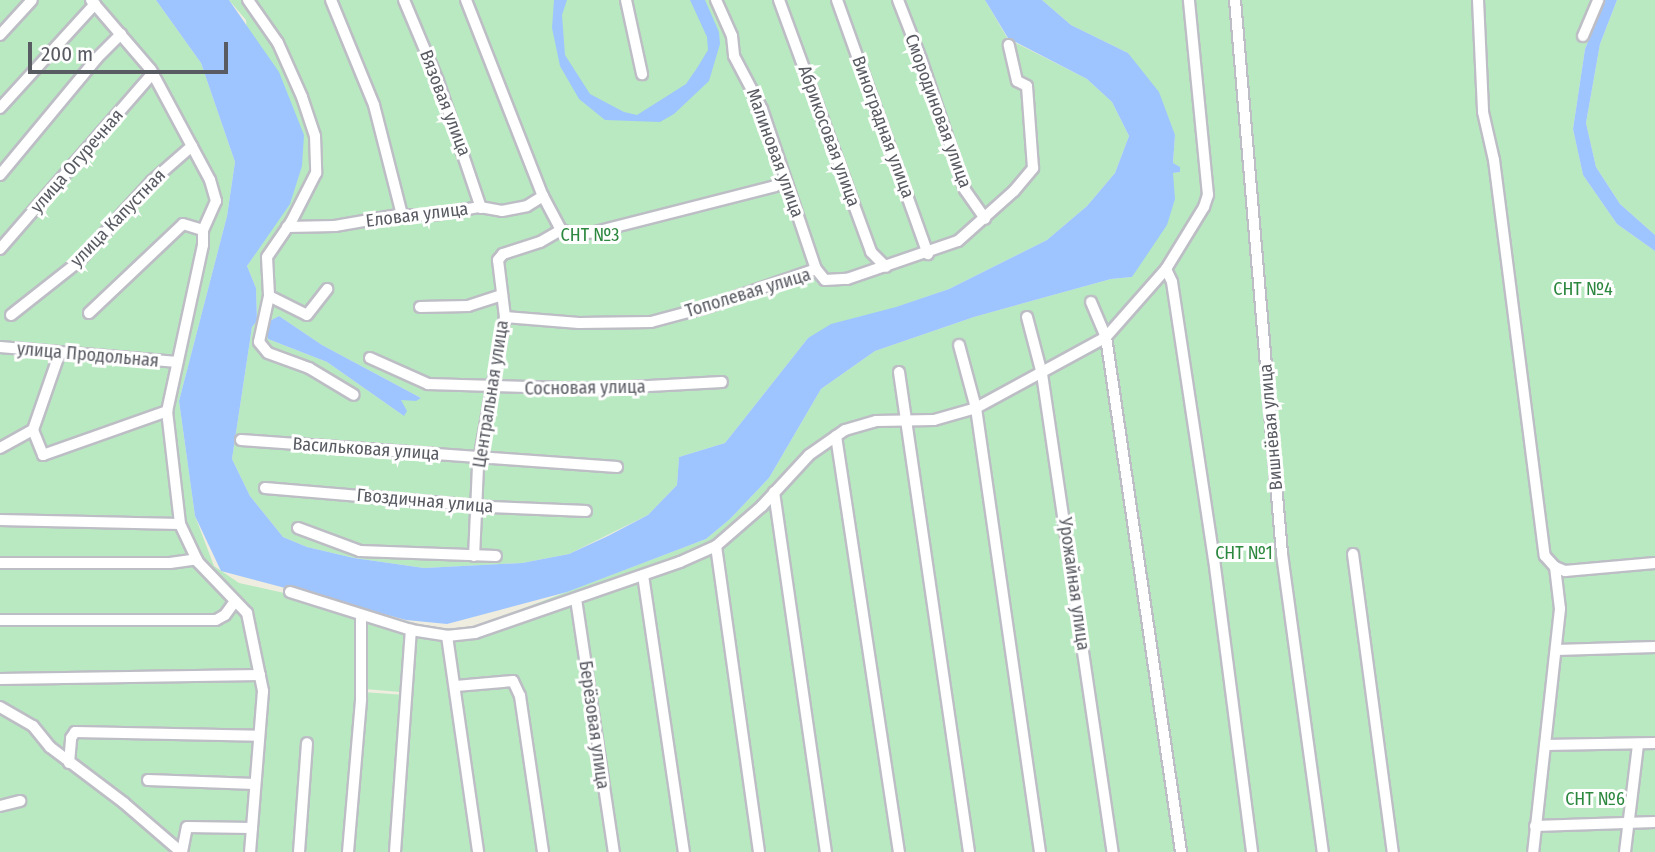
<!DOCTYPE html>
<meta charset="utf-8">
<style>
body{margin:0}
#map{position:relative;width:1655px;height:852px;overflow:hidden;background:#eeeddf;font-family:"Fira Sans Condensed",sans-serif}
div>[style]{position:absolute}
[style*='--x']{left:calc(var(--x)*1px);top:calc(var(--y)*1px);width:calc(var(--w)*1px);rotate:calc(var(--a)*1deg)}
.green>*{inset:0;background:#b9e9c1}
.water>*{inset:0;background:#9ec5ff}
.roads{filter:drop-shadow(2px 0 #bdbec5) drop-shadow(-2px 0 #bdbec5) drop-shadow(0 2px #bdbec5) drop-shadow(0 -2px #bdbec5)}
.minor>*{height:10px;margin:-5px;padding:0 5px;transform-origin:5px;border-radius:5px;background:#fff}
span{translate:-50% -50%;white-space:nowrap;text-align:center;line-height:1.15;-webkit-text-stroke:6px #fff;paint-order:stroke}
.street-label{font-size:18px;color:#595b63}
.park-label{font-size:18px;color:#2c873f}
.scale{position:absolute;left:28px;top:42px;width:200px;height:32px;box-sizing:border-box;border:4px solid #595b63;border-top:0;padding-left:9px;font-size:21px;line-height:24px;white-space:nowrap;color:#595b63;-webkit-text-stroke:5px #fff;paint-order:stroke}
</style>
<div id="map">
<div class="green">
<div style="clip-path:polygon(0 0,156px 0,201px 63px,235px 162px,227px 216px,179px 401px,195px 516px,214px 566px,239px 583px,360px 610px,362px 692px,406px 695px,394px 852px,0 852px)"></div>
<div style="clip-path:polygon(229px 0,985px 0,1008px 39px,1087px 79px,1112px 102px,1129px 136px,1115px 173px,1087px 206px,1047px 240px,949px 289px,808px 338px,725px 443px,679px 457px,677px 485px,648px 515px,569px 554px,522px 563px,424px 568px,354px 558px,307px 547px,283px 537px,250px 496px,232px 459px,252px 327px,257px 321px,266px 324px,268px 339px,327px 362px,404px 416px,401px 400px,421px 398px,322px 345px,279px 316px,266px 323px,257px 320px,256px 288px,247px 266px,266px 237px,246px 20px)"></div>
<div style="clip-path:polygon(1042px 0,1604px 0,1585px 49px,1573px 129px,1583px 175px,1617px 224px,1655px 251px,1655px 852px,399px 852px,412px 693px,365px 689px,366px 622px,459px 633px,706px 539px,730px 519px,769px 478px,821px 389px,875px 351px,974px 317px,1111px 279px,1132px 277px,1174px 199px,1172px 173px,1180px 172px,1173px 163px,1175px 135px,1128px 53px,1071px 25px)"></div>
<div style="clip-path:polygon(1617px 0,1655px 0,1655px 235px,1620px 204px,1596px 167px,1586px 123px,1600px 44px)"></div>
</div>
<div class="water">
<div style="clip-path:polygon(156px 0,229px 0,279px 72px,304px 135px,302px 166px,290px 204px,247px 266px,256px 288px,257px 320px,266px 323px,279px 316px,322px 345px,421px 398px,416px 401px,401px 400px,407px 411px,404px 416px,327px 362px,268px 339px,265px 324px,257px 321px,252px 327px,232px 459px,250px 496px,283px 537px,307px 547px,354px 558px,424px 568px,522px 563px,569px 554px,608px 536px,648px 515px,677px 485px,679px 457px,725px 443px,808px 338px,831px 324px,896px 307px,949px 289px,1047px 240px,1087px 206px,1115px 173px,1129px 136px,1112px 102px,1087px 79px,1008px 38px,985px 0,1042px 0,1071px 25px,1128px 53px,1159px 92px,1175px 135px,1173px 163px,1180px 167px,1180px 172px,1173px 173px,1175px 199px,1167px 225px,1132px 277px,1111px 279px,974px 317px,875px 351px,821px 389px,769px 478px,730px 519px,706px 539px,567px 592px,447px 624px,406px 620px,221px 571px,195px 516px,179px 401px,227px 216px,235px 162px,201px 63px)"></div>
<div style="clip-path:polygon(554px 0,567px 0,562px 15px,565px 55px,590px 94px,624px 112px,637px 115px,686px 84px,697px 68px,708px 50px,707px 37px,690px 0,705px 0,719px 32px,720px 44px,709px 81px,674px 114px,660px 122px,605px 120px,579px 99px,560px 66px,552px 28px)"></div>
<div style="clip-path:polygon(1605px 0,1617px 0,1600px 44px,1586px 123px,1596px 167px,1620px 204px,1655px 235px,1655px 251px,1617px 224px,1583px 175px,1573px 129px,1585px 49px)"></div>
</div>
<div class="roads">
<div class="minor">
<div style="--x:91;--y:0;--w:92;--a:49.4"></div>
<div style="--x:151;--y:70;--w:125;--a:61.8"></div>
<div style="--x:210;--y:180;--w:22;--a:74"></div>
<div style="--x:216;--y:201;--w:32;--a:114"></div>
<div style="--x:203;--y:230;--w:15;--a:90"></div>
<div style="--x:203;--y:245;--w:170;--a:102.2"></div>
<div style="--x:167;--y:411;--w:114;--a:83.4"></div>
<div style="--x:180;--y:524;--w:42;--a:64.7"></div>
<div style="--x:198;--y:562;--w:71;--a:46.1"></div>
<div style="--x:247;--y:613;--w:80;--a:78.4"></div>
<div style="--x:263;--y:691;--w:162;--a:94.6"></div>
<div style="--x:248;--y:0;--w:52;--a:55.1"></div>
<div style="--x:278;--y:43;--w:59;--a:66"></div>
<div style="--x:302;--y:97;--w:41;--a:71.6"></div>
<div style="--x:315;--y:136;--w:37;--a:88"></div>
<div style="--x:316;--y:173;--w:55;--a:117"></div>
<div style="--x:291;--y:222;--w:42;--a:124.4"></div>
<div style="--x:267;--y:257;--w:39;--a:87"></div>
<div style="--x:269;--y:296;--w:47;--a:102.3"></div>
<div style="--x:259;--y:342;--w:14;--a:51"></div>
<div style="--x:268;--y:353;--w:44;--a:20.1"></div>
<div style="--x:309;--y:368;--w:52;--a:31"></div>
<div style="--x:331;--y:0;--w:113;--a:67.7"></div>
<div style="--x:374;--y:105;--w:114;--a:75.7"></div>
<div style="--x:404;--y:0;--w:88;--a:67.2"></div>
<div style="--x:438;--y:81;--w:134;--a:71.3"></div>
<div style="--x:466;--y:0;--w:211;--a:68.6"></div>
<div style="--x:543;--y:196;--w:38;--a:62"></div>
<div style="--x:561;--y:230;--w:24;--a:150"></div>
<div style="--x:540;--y:242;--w:39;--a:162"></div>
<div style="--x:503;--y:254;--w:8;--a:130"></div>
<div style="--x:498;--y:260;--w:57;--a:83"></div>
<div style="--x:505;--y:317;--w:151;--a:100.3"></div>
<div style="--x:478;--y:466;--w:90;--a:92.5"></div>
<div style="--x:626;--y:0;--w:76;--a:77.8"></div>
<div style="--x:716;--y:0;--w:39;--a:66"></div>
<div style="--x:732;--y:36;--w:20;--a:84"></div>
<div style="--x:734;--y:56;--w:60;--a:62.2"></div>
<div style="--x:762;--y:109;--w:169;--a:71.4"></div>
<div style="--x:779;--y:0;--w:268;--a:69.9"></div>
<div style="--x:871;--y:252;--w:21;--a:45"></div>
<div style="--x:837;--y:0;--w:270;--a:70.3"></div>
<div style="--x:898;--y:0;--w:63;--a:68.7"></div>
<div style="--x:921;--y:59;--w:138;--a:71.4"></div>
<div style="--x:965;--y:190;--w:35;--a:55"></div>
<div style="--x:1235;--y:0;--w:556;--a:85.15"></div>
<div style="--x:1282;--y:554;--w:301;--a:82.2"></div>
<div style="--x:1478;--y:0;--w:112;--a:87.4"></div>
<div style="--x:1483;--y:112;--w:49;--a:77.1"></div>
<div style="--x:1494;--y:160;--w:399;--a:82.7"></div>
<div style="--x:1545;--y:556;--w:15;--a:48"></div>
<div style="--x:1555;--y:567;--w:42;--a:83.2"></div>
<div style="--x:1560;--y:609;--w:244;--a:96.3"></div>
<div style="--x:0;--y:35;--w:47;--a:-47.6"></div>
<div style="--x:1583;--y:36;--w:39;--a:-67"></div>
<div style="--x:0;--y:108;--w:141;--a:-47.6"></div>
<div style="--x:0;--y:175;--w:152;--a:-50.3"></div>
<div style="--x:97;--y:58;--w:34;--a:-45"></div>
<div style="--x:287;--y:227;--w:48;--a:-1.2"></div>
<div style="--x:335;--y:226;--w:64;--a:-9.9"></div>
<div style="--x:398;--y:215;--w:34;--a:0"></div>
<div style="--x:432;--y:215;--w:49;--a:-9.5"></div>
<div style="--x:480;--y:207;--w:22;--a:10"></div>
<div style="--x:502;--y:211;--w:25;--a:-11"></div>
<div style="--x:527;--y:206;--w:19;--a:-32"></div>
<div style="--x:561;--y:230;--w:14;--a:17"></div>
<div style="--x:574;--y:234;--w:21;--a:-5"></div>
<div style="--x:595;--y:232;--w:186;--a:-14.3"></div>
<div style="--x:775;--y:186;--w:10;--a:-29"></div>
<div style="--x:0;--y:249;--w:233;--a:-49"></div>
<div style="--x:1166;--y:269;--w:14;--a:65"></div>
<div style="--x:1172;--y:282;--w:280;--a:81.4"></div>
<div style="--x:1214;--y:559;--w:295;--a:82.6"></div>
<div style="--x:269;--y:296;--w:42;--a:26.6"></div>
<div style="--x:307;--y:315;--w:33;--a:-52"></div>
<div style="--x:1091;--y:302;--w:38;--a:67"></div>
<div style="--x:1106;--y:337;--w:520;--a:81.71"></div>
<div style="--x:420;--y:307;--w:48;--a:-1.2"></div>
<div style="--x:468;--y:306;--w:36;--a:-18"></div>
<div style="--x:89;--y:313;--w:129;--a:-43.4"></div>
<div style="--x:183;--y:224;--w:21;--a:17"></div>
<div style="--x:11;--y:315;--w:85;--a:-38.3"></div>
<div style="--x:78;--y:262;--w:110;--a:-47.6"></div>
<div style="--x:152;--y:181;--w:53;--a:-41.2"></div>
<div style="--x:505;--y:317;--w:74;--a:4.6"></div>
<div style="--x:579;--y:323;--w:72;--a:-0.8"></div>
<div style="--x:651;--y:322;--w:58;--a:-15"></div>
<div style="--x:707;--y:307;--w:115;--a:-19.2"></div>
<div style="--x:816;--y:269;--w:14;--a:51"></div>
<div style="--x:825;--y:280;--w:22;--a:-3"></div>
<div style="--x:847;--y:279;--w:117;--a:-18.9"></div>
<div style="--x:958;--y:241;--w:75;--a:-41.8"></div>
<div style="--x:1014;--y:191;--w:30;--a:-50"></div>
<div style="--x:1033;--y:168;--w:82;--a:-94.2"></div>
<div style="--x:1027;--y:86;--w:11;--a:-153"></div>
<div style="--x:1017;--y:81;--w:37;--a:-103"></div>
<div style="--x:1027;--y:317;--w:59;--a:75.3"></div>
<div style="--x:1042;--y:374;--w:483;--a:81.6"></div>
<div style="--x:959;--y:345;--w:65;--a:74.9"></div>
<div style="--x:976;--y:408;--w:449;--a:81.8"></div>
<div style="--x:0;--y:347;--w:178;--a:4.8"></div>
<div style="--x:60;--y:352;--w:83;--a:109.1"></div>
<div style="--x:33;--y:430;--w:27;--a:68"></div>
<div style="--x:43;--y:455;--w:132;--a:-19.5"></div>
<div style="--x:370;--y:358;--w:64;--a:24.1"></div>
<div style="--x:428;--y:384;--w:166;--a:1.7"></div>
<div style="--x:594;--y:389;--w:128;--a:-3.1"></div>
<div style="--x:899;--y:372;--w:485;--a:81.7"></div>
<div style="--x:836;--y:436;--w:421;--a:81.4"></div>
<div style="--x:241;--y:440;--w:377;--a:4.1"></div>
<div style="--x:0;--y:448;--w:38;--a:-29"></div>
<div style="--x:265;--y:488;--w:226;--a:4.8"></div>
<div style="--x:490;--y:507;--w:96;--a:2.4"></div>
<div style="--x:774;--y:492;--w:364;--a:81.8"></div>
<div style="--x:0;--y:520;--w:180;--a:1.3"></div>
<div style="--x:298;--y:528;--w:66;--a:20.4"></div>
<div style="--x:360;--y:551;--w:136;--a:2.1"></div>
<div style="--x:716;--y:546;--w:309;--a:82"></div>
<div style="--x:1353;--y:554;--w:301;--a:82.4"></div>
<div style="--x:0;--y:563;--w:170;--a:0"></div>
<div style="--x:170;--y:563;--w:27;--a:-8"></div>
<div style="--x:1555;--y:567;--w:11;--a:22"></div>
<div style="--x:1565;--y:571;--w:90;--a:-5.1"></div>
<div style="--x:643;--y:575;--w:280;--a:81.6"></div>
<div style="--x:290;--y:592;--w:127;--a:17.4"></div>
<div style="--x:411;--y:630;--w:36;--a:9"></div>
<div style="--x:447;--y:636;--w:28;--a:-6"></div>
<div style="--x:475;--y:633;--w:217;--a:-19.1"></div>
<div style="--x:680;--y:562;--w:39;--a:-24"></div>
<div style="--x:716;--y:546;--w:61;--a:-41"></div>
<div style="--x:762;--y:506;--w:69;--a:-47.3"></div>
<div style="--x:809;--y:455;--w:44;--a:-34.8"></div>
<div style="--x:845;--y:430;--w:32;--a:-16"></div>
<div style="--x:876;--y:421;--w:58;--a:-1"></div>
<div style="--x:934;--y:420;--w:44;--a:-15.9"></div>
<div style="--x:976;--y:408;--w:148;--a:-28.6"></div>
<div style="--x:1106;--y:337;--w:91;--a:-48.6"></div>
<div style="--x:1166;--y:269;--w:73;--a:-58.5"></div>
<div style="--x:1204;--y:207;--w:13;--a:-72"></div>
<div style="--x:1208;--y:195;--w:196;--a:-95.6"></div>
<div style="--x:576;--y:599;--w:256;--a:81.5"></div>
<div style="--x:0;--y:620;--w:216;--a:0"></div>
<div style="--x:216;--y:620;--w:10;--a:-29"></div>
<div style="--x:225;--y:615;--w:17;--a:-54"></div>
<div style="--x:447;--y:636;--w:218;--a:81.8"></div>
<div style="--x:1556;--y:650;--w:99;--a:-1.7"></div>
<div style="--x:0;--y:679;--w:260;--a:-0.9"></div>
<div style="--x:456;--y:686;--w:57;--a:-5"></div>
<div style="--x:513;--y:681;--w:17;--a:65"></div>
<div style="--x:520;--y:696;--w:158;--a:81.6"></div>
<div style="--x:0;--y:707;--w:38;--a:30"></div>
<div style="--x:33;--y:726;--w:27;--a:51"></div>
<div style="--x:50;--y:747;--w:93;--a:37.1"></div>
<div style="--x:124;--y:803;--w:75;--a:40.7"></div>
<div style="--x:1545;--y:745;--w:110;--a:-1"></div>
<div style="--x:69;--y:763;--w:25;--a:-85"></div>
<div style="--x:71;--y:738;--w:7;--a:-56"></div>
<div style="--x:75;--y:732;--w:184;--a:1.2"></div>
<div style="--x:148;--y:780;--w:107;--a:2.1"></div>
<div style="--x:0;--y:806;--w:21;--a:-14"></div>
<div style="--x:1535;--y:826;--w:120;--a:-1.9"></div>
<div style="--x:182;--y:852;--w:25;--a:-79"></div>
<div style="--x:187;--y:827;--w:65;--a:0.9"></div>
<div style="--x:299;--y:852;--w:109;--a:-85.8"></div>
<div style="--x:348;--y:852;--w:154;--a:-85.1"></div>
<div style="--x:361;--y:699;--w:83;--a:-90"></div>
<div style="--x:395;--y:852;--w:223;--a:-85.9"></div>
<div style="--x:1625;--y:852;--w:109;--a:-83.1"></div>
</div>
</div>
<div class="street-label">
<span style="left:445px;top:103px;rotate:69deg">Вязовая улица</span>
<span style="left:938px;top:111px;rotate:70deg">Смородиновая улица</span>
<span style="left:883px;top:127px;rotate:70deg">Виноградная улица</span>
<span style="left:829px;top:136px;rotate:70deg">Абрикосовая улица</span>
<span style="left:775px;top:153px;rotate:70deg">Малиновая улица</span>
<span style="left:77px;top:161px;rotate:-49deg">улица Огуречная</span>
<span style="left:417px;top:215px;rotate:-7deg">Еловая улица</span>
<span style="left:118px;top:218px;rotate:-46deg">улица Капустная</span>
<span style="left:748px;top:293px;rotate:-17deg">Тополевая улица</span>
<span style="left:88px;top:355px;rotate:5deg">улица Продольная</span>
<span style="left:585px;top:388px;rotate:-1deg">Сосновая улица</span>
<span style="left:491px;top:394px;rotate:-81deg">Центральная улица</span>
<span style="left:1271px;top:427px;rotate:-95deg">Вишнёвая улица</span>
<span style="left:366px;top:449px;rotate:4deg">Васильковая улица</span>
<span style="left:425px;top:501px;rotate:5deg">Гвоздичная улица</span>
<span style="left:1074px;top:584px;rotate:82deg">Урожайная улица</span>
<span style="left:594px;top:725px;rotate:82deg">Берёзовая улица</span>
</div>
<div class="park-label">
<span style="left:590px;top:235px">СНТ №3</span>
<span style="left:1583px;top:289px">СНТ №4</span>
<span style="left:1244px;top:553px">СНТ №1</span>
<span style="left:1595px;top:799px">СНТ №6</span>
</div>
<div class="scale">200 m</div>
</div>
